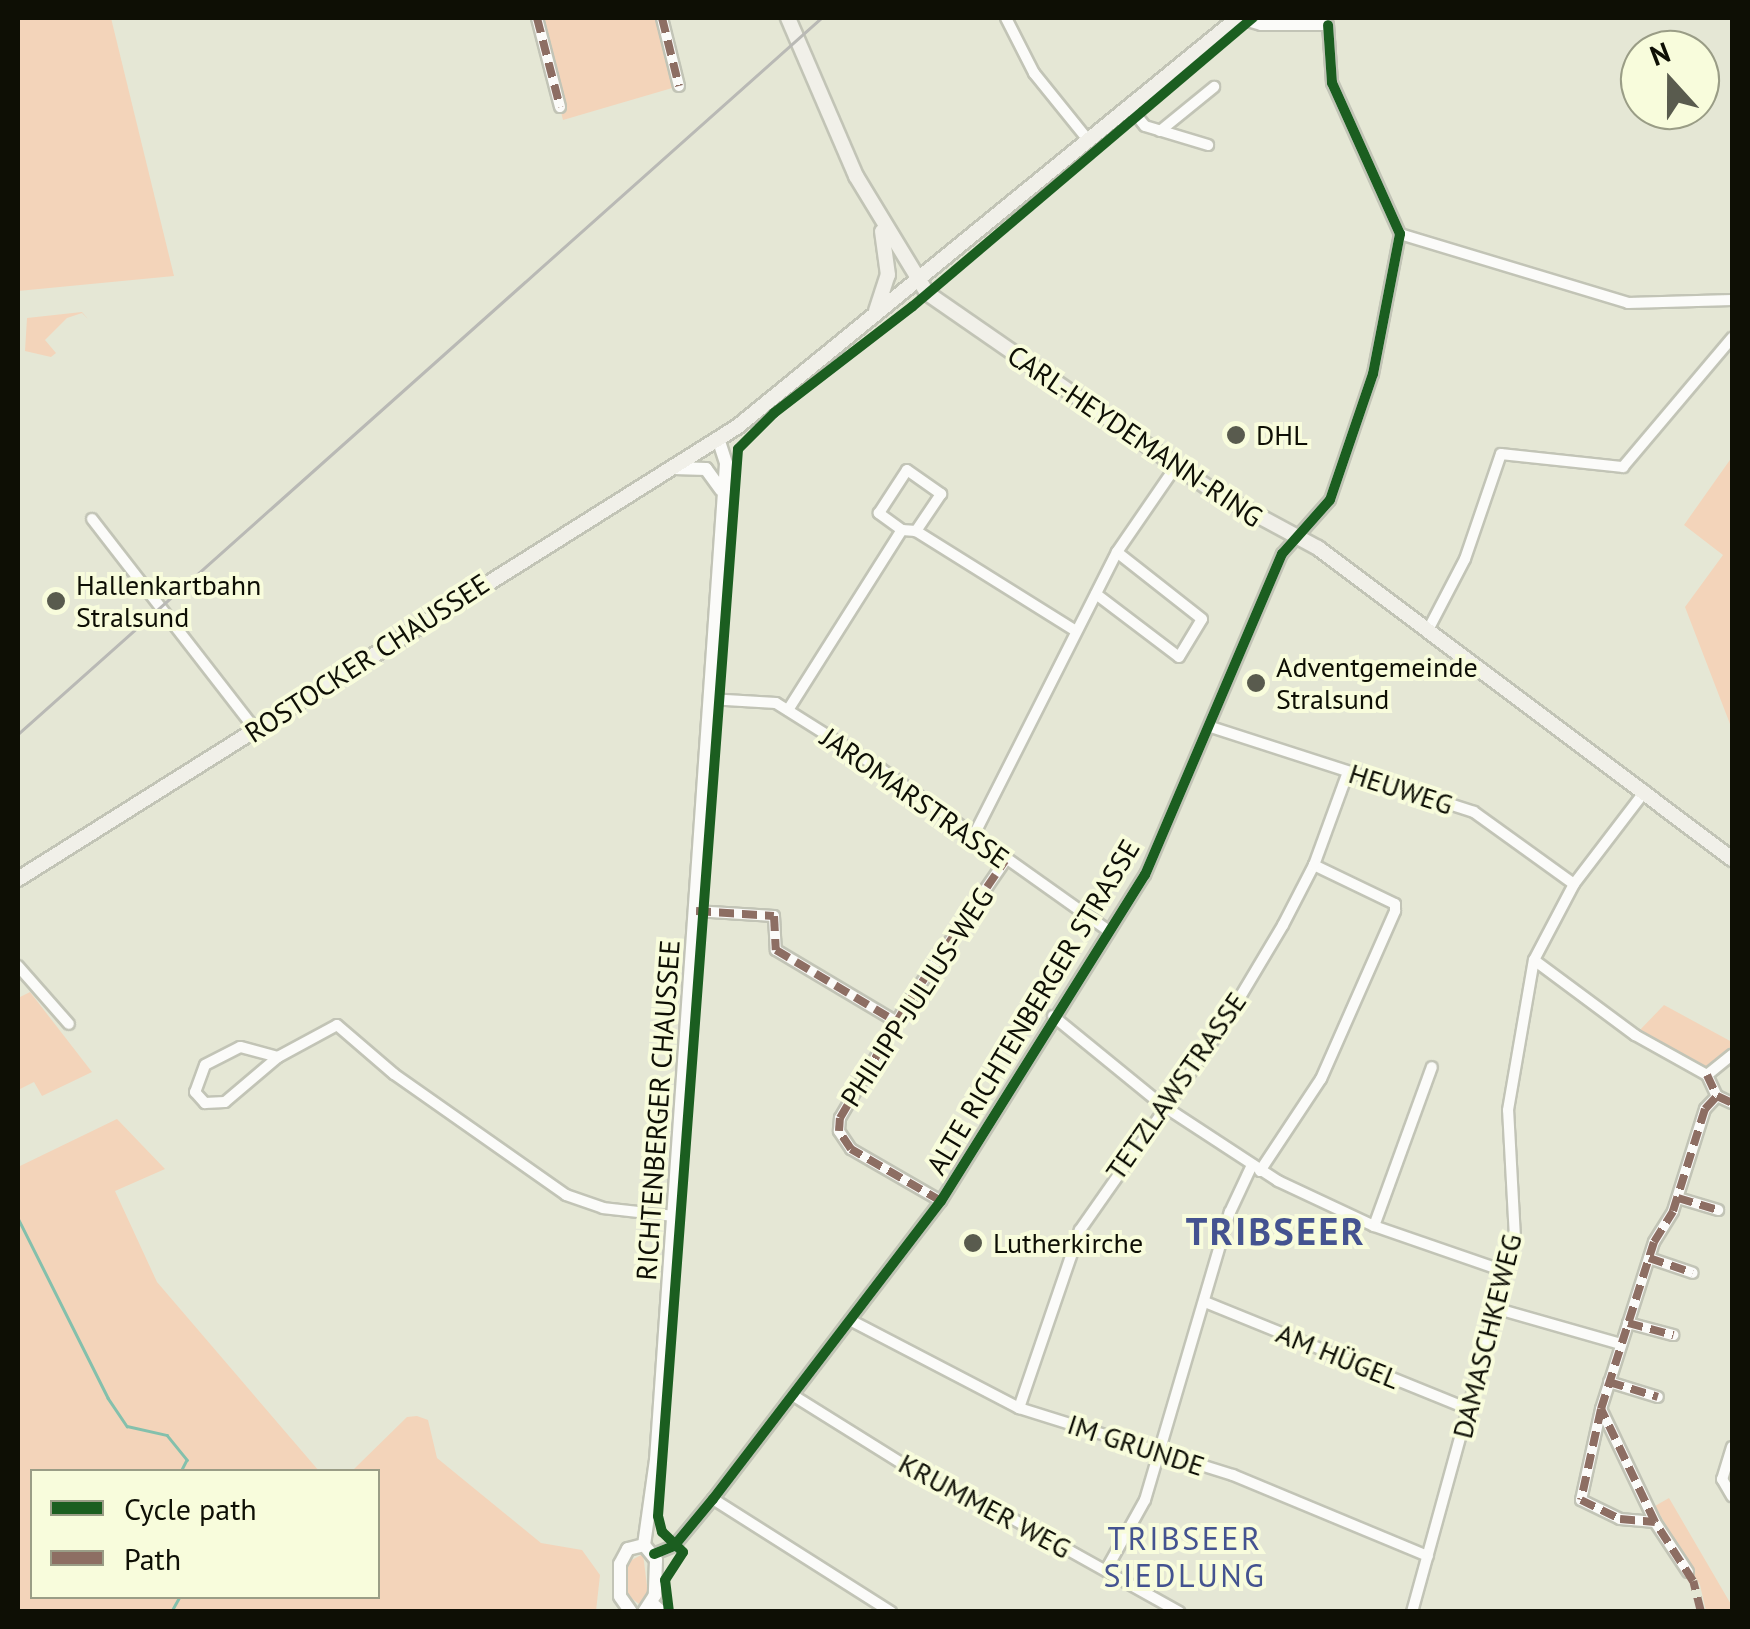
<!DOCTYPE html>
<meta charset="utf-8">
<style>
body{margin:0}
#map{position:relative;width:1750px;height:1629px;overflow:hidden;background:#e5e7d5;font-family:"PT Sans",sans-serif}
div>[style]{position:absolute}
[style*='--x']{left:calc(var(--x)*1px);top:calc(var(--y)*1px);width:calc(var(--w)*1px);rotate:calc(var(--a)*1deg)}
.green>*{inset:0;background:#f3d4ba}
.stream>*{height:2.5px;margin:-1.25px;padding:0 1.25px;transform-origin:1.25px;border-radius:1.25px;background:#84c0ac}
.roads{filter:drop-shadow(2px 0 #c2c4b6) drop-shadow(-2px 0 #c2c4b6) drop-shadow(0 2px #c2c4b6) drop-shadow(0 -2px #c2c4b6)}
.minor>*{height:10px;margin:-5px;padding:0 5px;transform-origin:5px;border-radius:5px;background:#fbfbf9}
.tertiary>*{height:12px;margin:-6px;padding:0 6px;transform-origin:6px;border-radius:6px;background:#fbfbf9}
.secondary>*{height:14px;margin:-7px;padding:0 7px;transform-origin:7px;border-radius:7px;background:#f1f0e9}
.rail>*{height:2.5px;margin:-1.25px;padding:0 1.25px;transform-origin:1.25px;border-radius:1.25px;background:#b9b9b5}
.quiet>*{height:8px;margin-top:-4px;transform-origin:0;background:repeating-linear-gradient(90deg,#8d6e63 0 15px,transparent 0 23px)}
.cycleway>*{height:10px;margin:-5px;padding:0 5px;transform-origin:5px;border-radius:5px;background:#1b5e20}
.dots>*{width:28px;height:28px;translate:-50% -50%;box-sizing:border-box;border:5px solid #f8fcdc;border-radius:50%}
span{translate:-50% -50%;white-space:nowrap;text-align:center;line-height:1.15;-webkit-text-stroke:8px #f8fcdc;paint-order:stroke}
.poi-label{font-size:28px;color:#0e0f05}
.left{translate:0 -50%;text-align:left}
.street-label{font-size:28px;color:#0e0f05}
.quarter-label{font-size:32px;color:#445390;letter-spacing:2.5px}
.district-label{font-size:38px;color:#445390;font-weight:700;letter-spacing:2.5px}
.frame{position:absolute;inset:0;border:20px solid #0e0f05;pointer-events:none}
.legend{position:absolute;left:30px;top:1469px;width:350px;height:130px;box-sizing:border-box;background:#f8fcdc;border:2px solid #9a9d86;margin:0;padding:12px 18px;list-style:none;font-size:30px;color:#0e0f05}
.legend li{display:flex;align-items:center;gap:20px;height:50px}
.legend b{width:50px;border:2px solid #9a9d86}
.north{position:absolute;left:1620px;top:30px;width:100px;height:100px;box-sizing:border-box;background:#f8fcdc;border:2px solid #9a9d86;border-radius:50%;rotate:339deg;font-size:28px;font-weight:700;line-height:40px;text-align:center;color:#0e0f05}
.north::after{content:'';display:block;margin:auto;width:35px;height:45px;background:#595b4e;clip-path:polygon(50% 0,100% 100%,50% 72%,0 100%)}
</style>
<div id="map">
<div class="green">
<div style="clip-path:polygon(18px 18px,111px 18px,174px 276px,18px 291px)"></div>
<div style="clip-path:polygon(537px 18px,662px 18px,679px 86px,563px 120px)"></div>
<div style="clip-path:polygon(82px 312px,88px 319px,82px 313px,67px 318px,45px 340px,56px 353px,51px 357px,25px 351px,27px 318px)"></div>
<div style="clip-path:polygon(1732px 457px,1732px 721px,1730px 724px,1685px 607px,1723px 555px,1684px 525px)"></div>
<div style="clip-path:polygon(30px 992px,92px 1072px,42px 1096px,34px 1082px,18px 1090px,18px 998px)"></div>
<div style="clip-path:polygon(1664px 1005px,1732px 1042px,1732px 1050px,1705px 1069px,1638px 1032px)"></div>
<div style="clip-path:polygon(117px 1119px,165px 1169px,115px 1191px,157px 1282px,319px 1471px,32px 1472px,32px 1596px,378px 1596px,378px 1472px,352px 1471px,407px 1417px,417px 1416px,428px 1420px,437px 1458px,541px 1543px,582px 1550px,600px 1575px,596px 1611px,18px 1611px,20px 1166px)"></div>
<div style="clip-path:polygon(1669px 1498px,1732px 1606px,1732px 1611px,1706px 1611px,1700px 1585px,1655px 1506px)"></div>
<div style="clip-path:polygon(643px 1554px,648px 1594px,639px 1604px,626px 1594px,628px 1562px)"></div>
</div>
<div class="stream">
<div style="--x:18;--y:1218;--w:201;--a:63.4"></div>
<div style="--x:108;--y:1398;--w:34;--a:56"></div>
<div style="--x:127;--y:1426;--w:41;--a:12.7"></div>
<div style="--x:167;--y:1435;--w:32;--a:51"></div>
<div style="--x:187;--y:1460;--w:13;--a:117"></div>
<div style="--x:171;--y:1612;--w:18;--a:-61"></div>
</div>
<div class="roads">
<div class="minor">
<div style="--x:537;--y:18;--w:92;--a:75.5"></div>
<div style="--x:662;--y:18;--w:70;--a:76"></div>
<div style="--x:1006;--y:18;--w:62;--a:63"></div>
<div style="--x:1034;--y:73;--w:86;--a:51.1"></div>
<div style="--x:1237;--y:18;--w:25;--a:16"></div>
<div style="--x:1261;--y:25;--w:67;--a:0"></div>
<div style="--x:1130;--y:107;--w:24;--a:52"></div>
<div style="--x:1145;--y:126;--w:66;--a:16.8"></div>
<div style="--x:1160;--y:131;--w:70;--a:-39.2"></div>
<div style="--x:1400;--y:234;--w:238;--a:16.8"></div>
<div style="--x:1628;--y:303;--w:104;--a:-1.7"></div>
<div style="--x:92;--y:519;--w:266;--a:52.2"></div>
<div style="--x:902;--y:530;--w:29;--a:-144"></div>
<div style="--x:879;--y:513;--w:51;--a:-56.9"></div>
<div style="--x:907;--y:470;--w:42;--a:35.2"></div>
<div style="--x:941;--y:494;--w:45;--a:124"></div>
<div style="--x:1096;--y:594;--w:104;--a:37.2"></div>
<div style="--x:1179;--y:657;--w:44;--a:-58.8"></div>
<div style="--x:1202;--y:619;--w:108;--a:-141.8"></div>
<div style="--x:1427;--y:632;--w:82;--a:-62.5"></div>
<div style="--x:1465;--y:559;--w:111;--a:-71.1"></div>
<div style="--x:1501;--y:454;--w:123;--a:6.1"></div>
<div style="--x:1623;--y:467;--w:169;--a:-49.8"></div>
<div style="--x:709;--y:699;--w:67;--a:3.4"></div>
<div style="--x:776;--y:703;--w:124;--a:32.2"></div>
<div style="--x:881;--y:769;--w:280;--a:35.4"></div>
<div style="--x:788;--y:710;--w:213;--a:-57.7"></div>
<div style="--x:902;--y:530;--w:14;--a:4"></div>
<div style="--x:916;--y:531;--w:189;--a:32"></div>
<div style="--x:1211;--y:727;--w:276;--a:17.9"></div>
<div style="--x:1474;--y:812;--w:123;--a:35.8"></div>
<div style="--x:974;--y:835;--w:317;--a:-63.2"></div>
<div style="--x:1117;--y:552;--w:104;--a:-55.5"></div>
<div style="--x:695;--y:911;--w:79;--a:3.6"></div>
<div style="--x:774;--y:916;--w:34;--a:87"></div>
<div style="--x:776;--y:950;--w:141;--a:30.8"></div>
<div style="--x:1534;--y:960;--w:126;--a:36.6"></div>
<div style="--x:1635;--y:1035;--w:82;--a:29.1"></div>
<div style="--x:1707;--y:1075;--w:23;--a:65"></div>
<div style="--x:1717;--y:1096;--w:17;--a:25"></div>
<div style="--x:18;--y:966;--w:77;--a:48.7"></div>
<div style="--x:1053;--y:1016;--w:141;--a:39.2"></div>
<div style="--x:1162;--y:1105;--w:139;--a:33.2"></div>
<div style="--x:1278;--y:1181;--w:106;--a:25.1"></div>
<div style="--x:1374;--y:1226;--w:141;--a:19.1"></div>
<div style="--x:278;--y:1057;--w:39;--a:-165"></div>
<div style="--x:240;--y:1047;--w:39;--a:153"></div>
<div style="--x:205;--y:1065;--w:29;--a:110"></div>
<div style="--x:195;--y:1092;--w:15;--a:48"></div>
<div style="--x:205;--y:1103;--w:20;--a:-3"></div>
<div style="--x:225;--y:1102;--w:70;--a:-40.3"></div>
<div style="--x:278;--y:1057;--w:67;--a:-28.5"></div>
<div style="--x:337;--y:1025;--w:75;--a:40.7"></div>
<div style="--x:394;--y:1074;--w:210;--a:35.1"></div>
<div style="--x:566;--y:1195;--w:39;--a:19"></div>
<div style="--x:603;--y:1208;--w:71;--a:6.4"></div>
<div style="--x:1707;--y:1075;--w:32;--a:-39"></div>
<div style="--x:1260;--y:1171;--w:110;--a:-56.5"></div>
<div style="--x:1321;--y:1079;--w:184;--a:-66.2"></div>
<div style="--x:1395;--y:911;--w:7;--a:-90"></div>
<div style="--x:1395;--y:904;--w:90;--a:-154.3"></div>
<div style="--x:1678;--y:1198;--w:42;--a:16.7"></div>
<div style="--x:941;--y:1201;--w:104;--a:-150"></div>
<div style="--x:851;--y:1149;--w:22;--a:-124"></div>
<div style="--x:839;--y:1131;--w:13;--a:-86"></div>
<div style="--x:840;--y:1118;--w:136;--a:-59.5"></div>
<div style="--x:909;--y:1001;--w:170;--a:-55.6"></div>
<div style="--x:1374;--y:1226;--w:169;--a:-70"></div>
<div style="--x:1649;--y:1258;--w:46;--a:18.8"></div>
<div style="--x:1205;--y:1302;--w:287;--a:22.1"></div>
<div style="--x:1498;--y:1309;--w:128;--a:15.9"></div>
<div style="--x:850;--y:1320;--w:191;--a:27.5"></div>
<div style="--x:1019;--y:1408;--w:224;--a:17.4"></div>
<div style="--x:1233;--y:1475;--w:211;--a:22.6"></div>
<div style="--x:1628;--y:1323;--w:47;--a:14.9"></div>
<div style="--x:1609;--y:1382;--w:51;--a:17"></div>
<div style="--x:794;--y:1396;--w:160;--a:32"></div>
<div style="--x:930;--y:1481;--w:89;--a:24.6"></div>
<div style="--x:1011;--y:1518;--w:193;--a:29.2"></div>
<div style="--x:1019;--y:1408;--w:188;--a:-71.1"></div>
<div style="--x:1080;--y:1230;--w:251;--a:-55"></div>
<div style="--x:1224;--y:1024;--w:115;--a:-59.2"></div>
<div style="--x:1283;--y:925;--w:68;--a:-62.7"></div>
<div style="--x:1314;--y:865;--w:99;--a:-69.9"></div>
<div style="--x:1601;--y:1409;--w:93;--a:102.4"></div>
<div style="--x:1581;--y:1500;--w:43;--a:26"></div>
<div style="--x:1620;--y:1519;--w:35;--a:5"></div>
<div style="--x:1732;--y:1447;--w:34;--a:107"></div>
<div style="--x:1722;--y:1479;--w:20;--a:60"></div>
<div style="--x:713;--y:1499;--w:211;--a:32.4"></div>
<div style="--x:654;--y:1554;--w:22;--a:-22"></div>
<div style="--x:674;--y:1546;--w:61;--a:-50.3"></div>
<div style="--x:713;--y:1499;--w:375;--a:-52.6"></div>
<div style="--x:941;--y:1201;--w:385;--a:-58"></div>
<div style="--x:1145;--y:875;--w:349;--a:-66.9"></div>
<div style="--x:1282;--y:554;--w:72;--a:-48.4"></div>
<div style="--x:1330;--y:500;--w:133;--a:-71.2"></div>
<div style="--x:1373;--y:374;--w:143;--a:-79.1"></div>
<div style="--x:1400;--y:234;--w:166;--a:-114.2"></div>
<div style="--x:1332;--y:83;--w:58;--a:-93.9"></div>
<div style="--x:1106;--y:1570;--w:80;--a:-60.9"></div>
<div style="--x:1145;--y:1500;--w:300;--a:-73.6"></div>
<div style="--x:1230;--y:1212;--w:52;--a:-64.9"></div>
<div style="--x:1688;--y:1572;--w:60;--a:-123.4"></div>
<div style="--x:1655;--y:1522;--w:125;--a:-115.5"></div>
<div style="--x:1601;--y:1409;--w:175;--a:-72.4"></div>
<div style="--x:1654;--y:1242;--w:36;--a:-58"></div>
<div style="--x:1673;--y:1211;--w:107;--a:-72.6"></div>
<div style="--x:1705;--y:1109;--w:18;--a:-47"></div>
<div style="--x:653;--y:1603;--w:13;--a:42"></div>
<div style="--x:1412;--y:1612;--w:388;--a:-74.6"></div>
<div style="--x:1515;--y:1238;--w:128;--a:-93.1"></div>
<div style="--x:1508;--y:1110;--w:152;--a:-80.2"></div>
<div style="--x:1534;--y:960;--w:86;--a:-62.2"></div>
<div style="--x:1574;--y:884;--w:117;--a:-52.6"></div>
</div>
<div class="tertiary">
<div style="--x:674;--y:468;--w:32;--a:2"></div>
<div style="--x:706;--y:469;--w:26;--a:54"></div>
<div style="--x:644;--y:1545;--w:86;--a:-82"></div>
<div style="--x:656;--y:1460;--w:999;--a:-85.98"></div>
<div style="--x:726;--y:463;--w:25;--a:-108"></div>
<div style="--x:644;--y:1545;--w:19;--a:51"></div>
<div style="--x:656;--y:1560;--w:35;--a:92"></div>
<div style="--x:655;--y:1595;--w:20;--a:123"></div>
<div style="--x:631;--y:1612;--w:19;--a:-125"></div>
<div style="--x:620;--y:1596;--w:32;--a:-90"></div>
<div style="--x:620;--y:1564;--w:17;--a:-62"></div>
<div style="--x:628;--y:1549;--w:16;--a:-14"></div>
</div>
<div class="secondary">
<div style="--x:788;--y:18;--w:172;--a:66.7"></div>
<div style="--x:856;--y:176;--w:137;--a:58.7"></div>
<div style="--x:927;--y:293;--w:351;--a:34.7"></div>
<div style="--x:1216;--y:493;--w:116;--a:28.3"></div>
<div style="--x:1318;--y:548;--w:518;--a:36.91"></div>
<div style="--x:876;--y:311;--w:38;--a:-72"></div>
<div style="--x:888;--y:275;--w:44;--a:-97.8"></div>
<div style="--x:18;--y:879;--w:849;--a:-32.16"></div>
<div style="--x:737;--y:427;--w:647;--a:-39.23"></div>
</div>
</div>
<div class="rail">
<div style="--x:18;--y:734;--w:1076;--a:-41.72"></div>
</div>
<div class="quiet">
<div style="--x:537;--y:18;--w:92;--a:75.5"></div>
<div style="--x:662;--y:18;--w:70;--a:76"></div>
<div style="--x:696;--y:911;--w:78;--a:3.7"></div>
<div style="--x:774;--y:916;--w:34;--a:87"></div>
<div style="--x:776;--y:950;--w:141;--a:30.8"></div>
<div style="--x:1707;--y:1075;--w:23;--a:65"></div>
<div style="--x:1717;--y:1096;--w:17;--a:25"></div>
<div style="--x:1678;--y:1198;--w:42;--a:16.7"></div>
<div style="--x:941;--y:1201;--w:104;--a:-150"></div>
<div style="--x:851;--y:1149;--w:22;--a:-124"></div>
<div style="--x:839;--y:1131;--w:13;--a:-86"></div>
<div style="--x:840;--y:1118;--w:136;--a:-59.5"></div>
<div style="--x:909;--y:1001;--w:170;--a:-55.6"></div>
<div style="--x:1649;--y:1258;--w:46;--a:18.8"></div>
<div style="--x:1628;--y:1323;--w:47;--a:14.9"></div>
<div style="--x:1609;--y:1382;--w:51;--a:17"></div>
<div style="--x:1601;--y:1409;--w:93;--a:102.4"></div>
<div style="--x:1581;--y:1500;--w:43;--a:26"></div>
<div style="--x:1620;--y:1519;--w:35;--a:5"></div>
<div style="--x:1701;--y:1612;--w:32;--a:-104"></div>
<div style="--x:1693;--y:1581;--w:70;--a:-122.8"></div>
<div style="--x:1655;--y:1522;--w:125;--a:-115.5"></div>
<div style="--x:1601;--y:1409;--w:175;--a:-72.4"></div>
<div style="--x:1654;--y:1242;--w:36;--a:-58"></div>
<div style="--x:1673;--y:1211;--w:107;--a:-72.6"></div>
<div style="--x:1705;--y:1109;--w:18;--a:-47"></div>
</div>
<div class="cycleway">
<div style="--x:654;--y:1554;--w:22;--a:-22"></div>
<div style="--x:674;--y:1546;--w:61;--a:-50.3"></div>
<div style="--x:713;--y:1499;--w:375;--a:-52.6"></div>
<div style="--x:941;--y:1201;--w:385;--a:-58"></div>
<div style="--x:1145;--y:875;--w:349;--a:-66.9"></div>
<div style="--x:1282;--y:554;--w:72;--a:-48.4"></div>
<div style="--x:1330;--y:500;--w:133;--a:-71.2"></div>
<div style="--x:1373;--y:374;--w:143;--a:-79.1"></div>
<div style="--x:1400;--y:234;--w:166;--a:-114.2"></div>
<div style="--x:1332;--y:83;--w:58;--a:-93.9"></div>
<div style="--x:669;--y:1612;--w:32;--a:-97"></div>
<div style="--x:665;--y:1580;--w:33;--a:-57"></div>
<div style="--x:683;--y:1552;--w:29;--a:-136"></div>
<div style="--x:662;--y:1532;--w:16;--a:-104"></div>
<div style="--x:658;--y:1516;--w:1070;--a:-85.71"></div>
<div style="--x:738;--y:449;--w:51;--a:-45"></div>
<div style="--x:774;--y:413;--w:175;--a:-37.6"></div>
<div style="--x:913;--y:306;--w:446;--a:-40.3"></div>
</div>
<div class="dots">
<div style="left:1236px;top:435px;background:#595b4e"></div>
<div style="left:56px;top:601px;background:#595b4e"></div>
<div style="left:1256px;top:683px;background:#595b4e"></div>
<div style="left:973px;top:1243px;background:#595b4e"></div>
</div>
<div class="poi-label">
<span class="left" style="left:1256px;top:435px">DHL</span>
<span class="left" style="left:76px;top:601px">Hallenkartbahn<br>Stralsund</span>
<span class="left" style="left:1276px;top:683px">Adventgemeinde<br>Stralsund</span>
<span class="left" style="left:993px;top:1243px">Lutherkirche</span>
</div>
<div class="street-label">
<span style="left:1135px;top:436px;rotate:34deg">CARL-HEYDEMANN-RING</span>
<span style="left:367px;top:658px;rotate:-33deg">ROSTOCKER CHAUSSEE</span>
<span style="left:1401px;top:789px;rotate:18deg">HEUWEG</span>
<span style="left:915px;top:798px;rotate:35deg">JAROMARSTRASSE</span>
<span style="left:917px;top:997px;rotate:-57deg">PHILIPP-JULIUS-WEG</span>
<span style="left:1033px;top:1007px;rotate:-59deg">ALTE RICHTENBERGER STRASSE</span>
<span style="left:1176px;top:1086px;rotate:-55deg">TETZLAWSTRASSE</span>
<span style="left:658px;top:1110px;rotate:-86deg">RICHTENBERGER CHAUSSEE</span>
<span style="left:1487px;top:1336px;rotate:-76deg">DAMASCHKEWEG</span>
<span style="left:1338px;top:1356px;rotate:22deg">AM HÜGEL</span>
<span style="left:1136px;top:1445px;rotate:18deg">IM GRUNDE</span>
<span style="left:985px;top:1506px;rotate:28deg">KRUMMER WEG</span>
</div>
<div class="quarter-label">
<span style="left:1185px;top:1557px">TRIBSEER<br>SIEDLUNG</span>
</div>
<div class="district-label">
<span style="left:1276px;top:1231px">TRIBSEER</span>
</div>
<div class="frame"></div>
<ul class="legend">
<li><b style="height:12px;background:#1b5e20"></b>Cycle path</li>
<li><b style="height:12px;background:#8d6e63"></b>Path</li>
</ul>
<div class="north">N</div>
</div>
